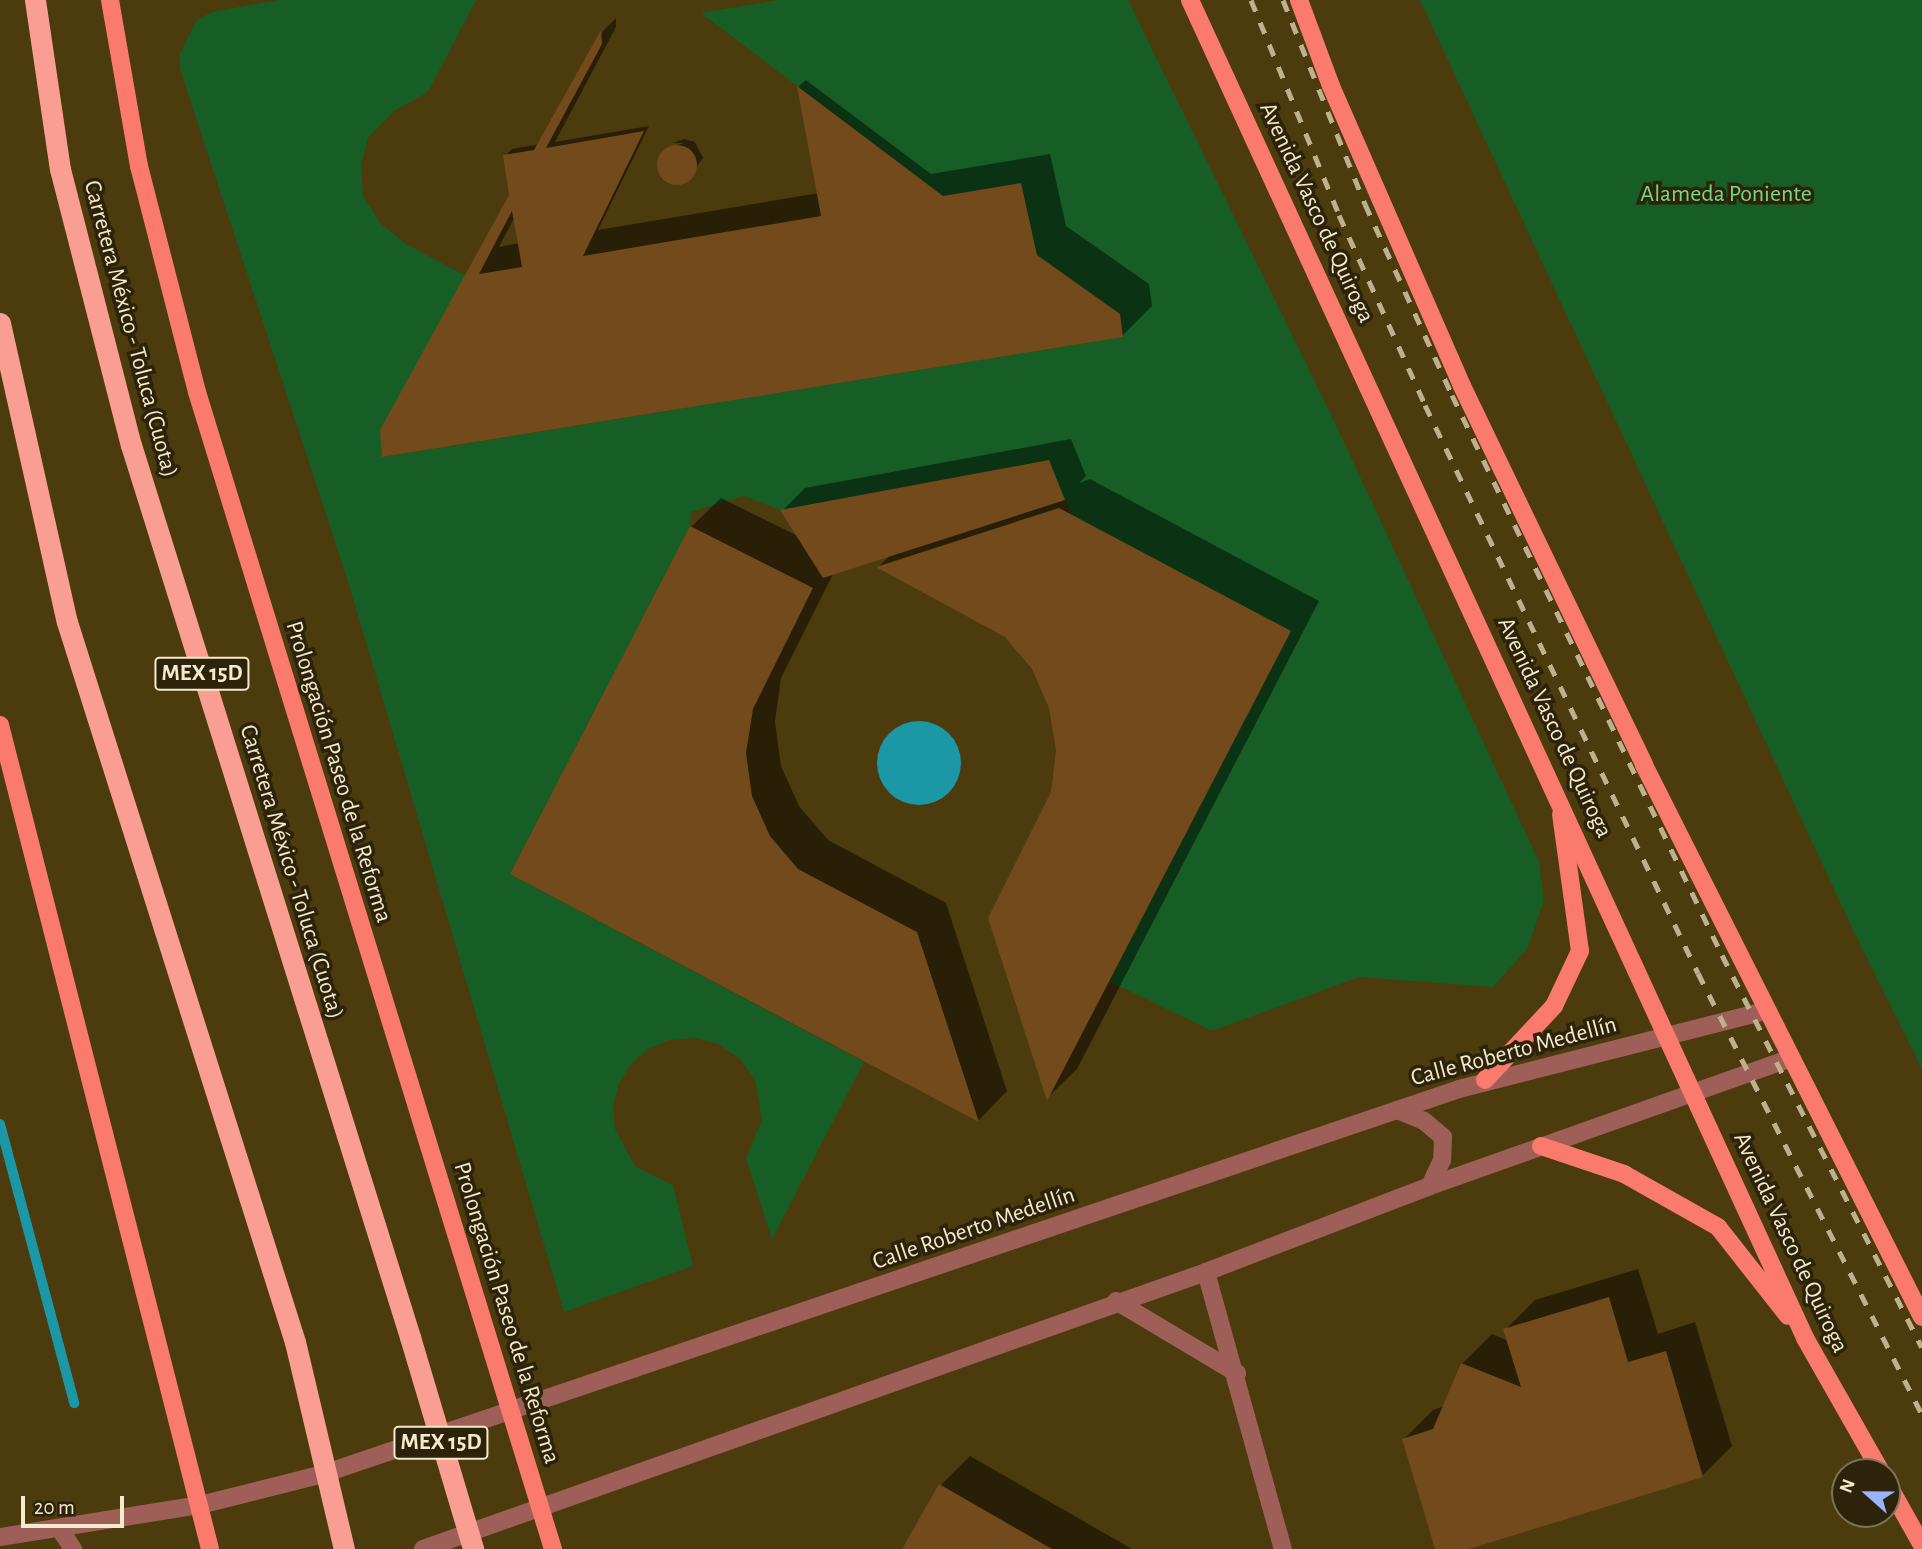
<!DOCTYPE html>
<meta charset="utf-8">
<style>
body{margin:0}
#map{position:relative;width:1922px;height:1549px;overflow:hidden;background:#4c3b0d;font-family:"Alegreya Sans",sans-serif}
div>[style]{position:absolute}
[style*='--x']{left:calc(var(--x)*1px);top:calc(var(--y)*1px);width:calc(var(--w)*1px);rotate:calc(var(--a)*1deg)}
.green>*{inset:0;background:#175e26}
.water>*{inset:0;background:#1c97a5}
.round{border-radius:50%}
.shadow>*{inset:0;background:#0007}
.stream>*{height:10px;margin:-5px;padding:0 5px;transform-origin:5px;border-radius:5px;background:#1c97a5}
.building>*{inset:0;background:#724a1b}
.minor>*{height:18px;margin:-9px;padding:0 9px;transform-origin:9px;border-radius:9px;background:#9e5f58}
.major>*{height:18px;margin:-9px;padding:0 9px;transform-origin:9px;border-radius:9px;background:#fa7a6e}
.highway>*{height:21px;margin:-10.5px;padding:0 10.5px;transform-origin:10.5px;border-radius:10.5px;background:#fa9e93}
.rail>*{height:5px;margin-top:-2.5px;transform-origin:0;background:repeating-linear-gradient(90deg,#beb18d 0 12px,transparent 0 24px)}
.highway-bridge>*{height:21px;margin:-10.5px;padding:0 10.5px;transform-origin:10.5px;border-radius:10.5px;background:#fa9e93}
span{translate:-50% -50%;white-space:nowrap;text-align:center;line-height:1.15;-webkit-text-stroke:7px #2d230b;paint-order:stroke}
.shield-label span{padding:2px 5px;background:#2d230b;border:2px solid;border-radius:5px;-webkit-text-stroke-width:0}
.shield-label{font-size:23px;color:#f6eacc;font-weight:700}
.park-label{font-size:24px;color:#74da82}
.street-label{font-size:24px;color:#f6eacc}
.north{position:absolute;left:1831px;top:1458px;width:70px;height:70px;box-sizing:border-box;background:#2d230b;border:2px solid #7d7358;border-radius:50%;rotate:291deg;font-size:19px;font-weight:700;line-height:28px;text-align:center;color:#f6eacc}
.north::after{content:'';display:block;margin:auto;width:24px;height:32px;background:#98b5fd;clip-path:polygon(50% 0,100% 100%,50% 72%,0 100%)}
.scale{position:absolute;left:21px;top:1496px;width:103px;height:32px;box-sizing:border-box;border:4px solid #f6eacc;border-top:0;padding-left:9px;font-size:21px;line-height:24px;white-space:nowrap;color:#f6eacc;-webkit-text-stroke:5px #2d230b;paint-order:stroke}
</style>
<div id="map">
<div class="green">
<div style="clip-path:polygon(279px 0,476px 0,428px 92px,394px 111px,368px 138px,361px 165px,363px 196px,380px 223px,406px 244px,466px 276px,383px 457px,1123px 337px,1120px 314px,1037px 255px,1020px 183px,943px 196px,701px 13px,779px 0,1128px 0,1336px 425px,1539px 862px,1544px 900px,1527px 949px,1493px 987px,1359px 977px,1212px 1031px,1109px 981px,1291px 631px,1073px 516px,1065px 500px,780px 510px,744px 496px,691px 512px,690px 526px,510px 874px,864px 1062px,772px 1239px,746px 1158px,762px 1120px,755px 1079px,740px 1059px,719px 1044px,694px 1038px,669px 1040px,648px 1049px,631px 1064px,619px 1083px,613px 1106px,615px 1129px,635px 1166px,673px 1185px,693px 1266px,564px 1312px,347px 578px,181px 72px,179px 56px,196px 21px,212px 12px)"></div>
<div style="clip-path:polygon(1420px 0,1922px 0,1922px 1069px,1855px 934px)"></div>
</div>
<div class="water">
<div class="round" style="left:877px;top:721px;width:84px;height:84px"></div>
</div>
<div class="shadow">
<div style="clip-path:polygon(evenodd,616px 18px,616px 27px,555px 142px,649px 126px,598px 230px,819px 193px,799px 86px,806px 80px,931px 174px,1050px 154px,1066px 226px,1149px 284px,1152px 306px,1122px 336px,384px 455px,517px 186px,505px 156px,512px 149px,540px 144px,603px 31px,616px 18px,515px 216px,519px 243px,499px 247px,515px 216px)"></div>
<div style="clip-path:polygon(684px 139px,695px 142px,703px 158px,687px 180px,675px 183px,665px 178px,659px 162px,667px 149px,684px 143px,673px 143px)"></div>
<div style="clip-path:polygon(1071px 439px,1086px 476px,1079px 483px,1090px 479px,1319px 601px,1077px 1069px,1048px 1097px,1053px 792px,1058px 750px,1051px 707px,1034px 668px,1006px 635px,879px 566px,892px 554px,834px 572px,781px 678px,775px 722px,781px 766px,799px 806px,828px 840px,946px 903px,1007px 1091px,979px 1120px,512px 874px,691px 527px,721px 498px,800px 537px,783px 510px,805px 488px)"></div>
<div style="clip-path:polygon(1638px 1269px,1658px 1334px,1695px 1322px,1732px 1446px,1702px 1476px,1463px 1549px,1437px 1549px,1404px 1439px,1433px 1410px,1445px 1406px,1462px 1364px,1492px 1334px,1509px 1341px,1505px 1330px,1535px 1300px)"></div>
<div style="clip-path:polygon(970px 1456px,1132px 1549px,904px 1549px,941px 1485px)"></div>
</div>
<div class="stream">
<div style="--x:0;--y:1124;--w:289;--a:75.1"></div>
</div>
<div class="building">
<div style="clip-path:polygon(evenodd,601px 30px,602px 44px,546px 148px,644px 131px,583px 256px,821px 216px,797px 86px,943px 196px,1021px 183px,1037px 255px,1120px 314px,1123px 337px,382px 457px,380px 430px,509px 195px,503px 155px,534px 150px,601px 30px,512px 211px,522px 267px,479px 274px,512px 211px)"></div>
<div class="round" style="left:657px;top:145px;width:40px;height:40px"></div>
<div style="clip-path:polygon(1049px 460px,1065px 500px,823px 578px,780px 510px)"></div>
<div style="clip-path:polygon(1059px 508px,1291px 631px,1047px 1101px,988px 918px,1051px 792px,1056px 750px,1049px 708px,1032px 669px,1005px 637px,876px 567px)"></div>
<div style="clip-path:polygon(690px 526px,813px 588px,753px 709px,746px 753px,752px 796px,770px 836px,798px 869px,917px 932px,979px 1122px,510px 874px)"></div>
<div style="clip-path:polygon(1609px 1297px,1628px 1362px,1666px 1351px,1703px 1477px,1469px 1549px,1435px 1549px,1402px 1439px,1433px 1429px,1461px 1363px,1521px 1387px,1503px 1329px)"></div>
<div style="clip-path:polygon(939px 1484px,1052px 1549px,902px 1549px)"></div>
</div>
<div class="minor">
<div style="--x:1397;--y:1110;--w:29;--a:22"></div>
<div style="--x:1424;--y:1121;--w:25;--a:40"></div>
<div style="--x:1443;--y:1137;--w:23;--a:92"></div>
<div style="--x:1442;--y:1160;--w:29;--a:115"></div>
<div style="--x:1206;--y:1272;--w:288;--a:74.5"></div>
<div style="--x:1116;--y:1301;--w:141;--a:30.8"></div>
<div style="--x:60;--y:1529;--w:24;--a:57"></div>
<div style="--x:0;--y:1537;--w:203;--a:-9.1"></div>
<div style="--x:200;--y:1505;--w:127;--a:-14.1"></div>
<div style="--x:323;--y:1474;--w:1199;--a:-18.72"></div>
<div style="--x:1459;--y:1089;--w:317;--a:-14.3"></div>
<div style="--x:423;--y:1549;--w:831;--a:-19.48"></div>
<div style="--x:1206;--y:1272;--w:240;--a:-21"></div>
<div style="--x:1430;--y:1186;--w:383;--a:-19.5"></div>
</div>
<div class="major">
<div style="--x:110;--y:0;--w:169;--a:80.1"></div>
<div style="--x:139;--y:166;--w:233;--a:75.6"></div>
<div style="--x:197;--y:392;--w:1211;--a:72.9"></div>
<div style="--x:1190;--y:0;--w:1473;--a:65.31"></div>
<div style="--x:1805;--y:1338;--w:154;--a:60.4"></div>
<div style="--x:1299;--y:0;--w:92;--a:69.6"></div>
<div style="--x:1331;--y:86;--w:327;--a:66.4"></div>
<div style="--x:1462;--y:386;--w:420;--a:64.3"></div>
<div style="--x:1644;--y:765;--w:618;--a:63.27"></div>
<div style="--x:0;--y:725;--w:850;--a:75.7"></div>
<div style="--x:1485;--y:1080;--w:101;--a:-47"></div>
<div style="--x:1554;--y:1006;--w:61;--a:-64.7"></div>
<div style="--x:1580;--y:951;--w:138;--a:-97.9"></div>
<div style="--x:1541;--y:1146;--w:88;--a:18.6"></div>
<div style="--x:1624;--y:1174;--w:108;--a:29.4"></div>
<div style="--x:1718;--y:1227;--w:113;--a:51.8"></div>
<div style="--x:1887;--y:1483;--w:71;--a:60.6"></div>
</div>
<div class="highway">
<div style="--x:35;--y:0;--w:171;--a:81.6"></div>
<div style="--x:60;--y:169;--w:285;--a:75.6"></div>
<div style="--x:131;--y:445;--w:935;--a:72.63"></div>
<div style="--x:0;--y:323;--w:306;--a:77.4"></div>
<div style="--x:67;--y:622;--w:755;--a:72.43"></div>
</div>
<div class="rail">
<div style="--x:1251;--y:0;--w:232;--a:67.7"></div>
<div style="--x:1339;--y:215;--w:209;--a:65.6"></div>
<div style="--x:1425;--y:405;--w:630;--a:64.33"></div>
<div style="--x:1698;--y:973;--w:495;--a:63.1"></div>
<div style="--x:1283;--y:0;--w:220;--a:68.1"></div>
<div style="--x:1365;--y:204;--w:210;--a:65.5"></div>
<div style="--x:1452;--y:395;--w:622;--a:64.26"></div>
<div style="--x:1722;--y:955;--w:440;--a:63"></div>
</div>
<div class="highway-bridge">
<div style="--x:410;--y:1337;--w:221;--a:73.4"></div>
<div style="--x:295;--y:1342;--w:213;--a:76.7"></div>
</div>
<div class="shield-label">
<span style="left:202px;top:674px">MEX 15D</span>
<span style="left:441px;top:1443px">MEX 15D</span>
</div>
<div class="park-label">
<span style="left:1726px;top:195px">Alameda Poniente</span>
</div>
<div class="street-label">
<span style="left:1316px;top:213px;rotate:65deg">Avenida Vasco de Quiroga</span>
<span style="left:130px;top:329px;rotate:75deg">Carretera México - Toluca (Cuota)</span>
<span style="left:1554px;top:728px;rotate:65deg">Avenida Vasco de Quiroga</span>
<span style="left:338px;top:772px;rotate:73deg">Prolongación Paseo de la Reforma</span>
<span style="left:291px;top:872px;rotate:73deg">Carretera México - Toluca (Cuota)</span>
<span style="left:1514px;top:1052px;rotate:-15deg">Calle Roberto Medellín</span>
<span style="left:974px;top:1229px;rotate:-19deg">Calle Roberto Medellín</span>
<span style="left:1790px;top:1243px;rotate:65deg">Avenida Vasco de Quiroga</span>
<span style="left:506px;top:1313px;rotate:73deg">Prolongación Paseo de la Reforma</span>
</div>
<div class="north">N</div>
<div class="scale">20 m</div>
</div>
